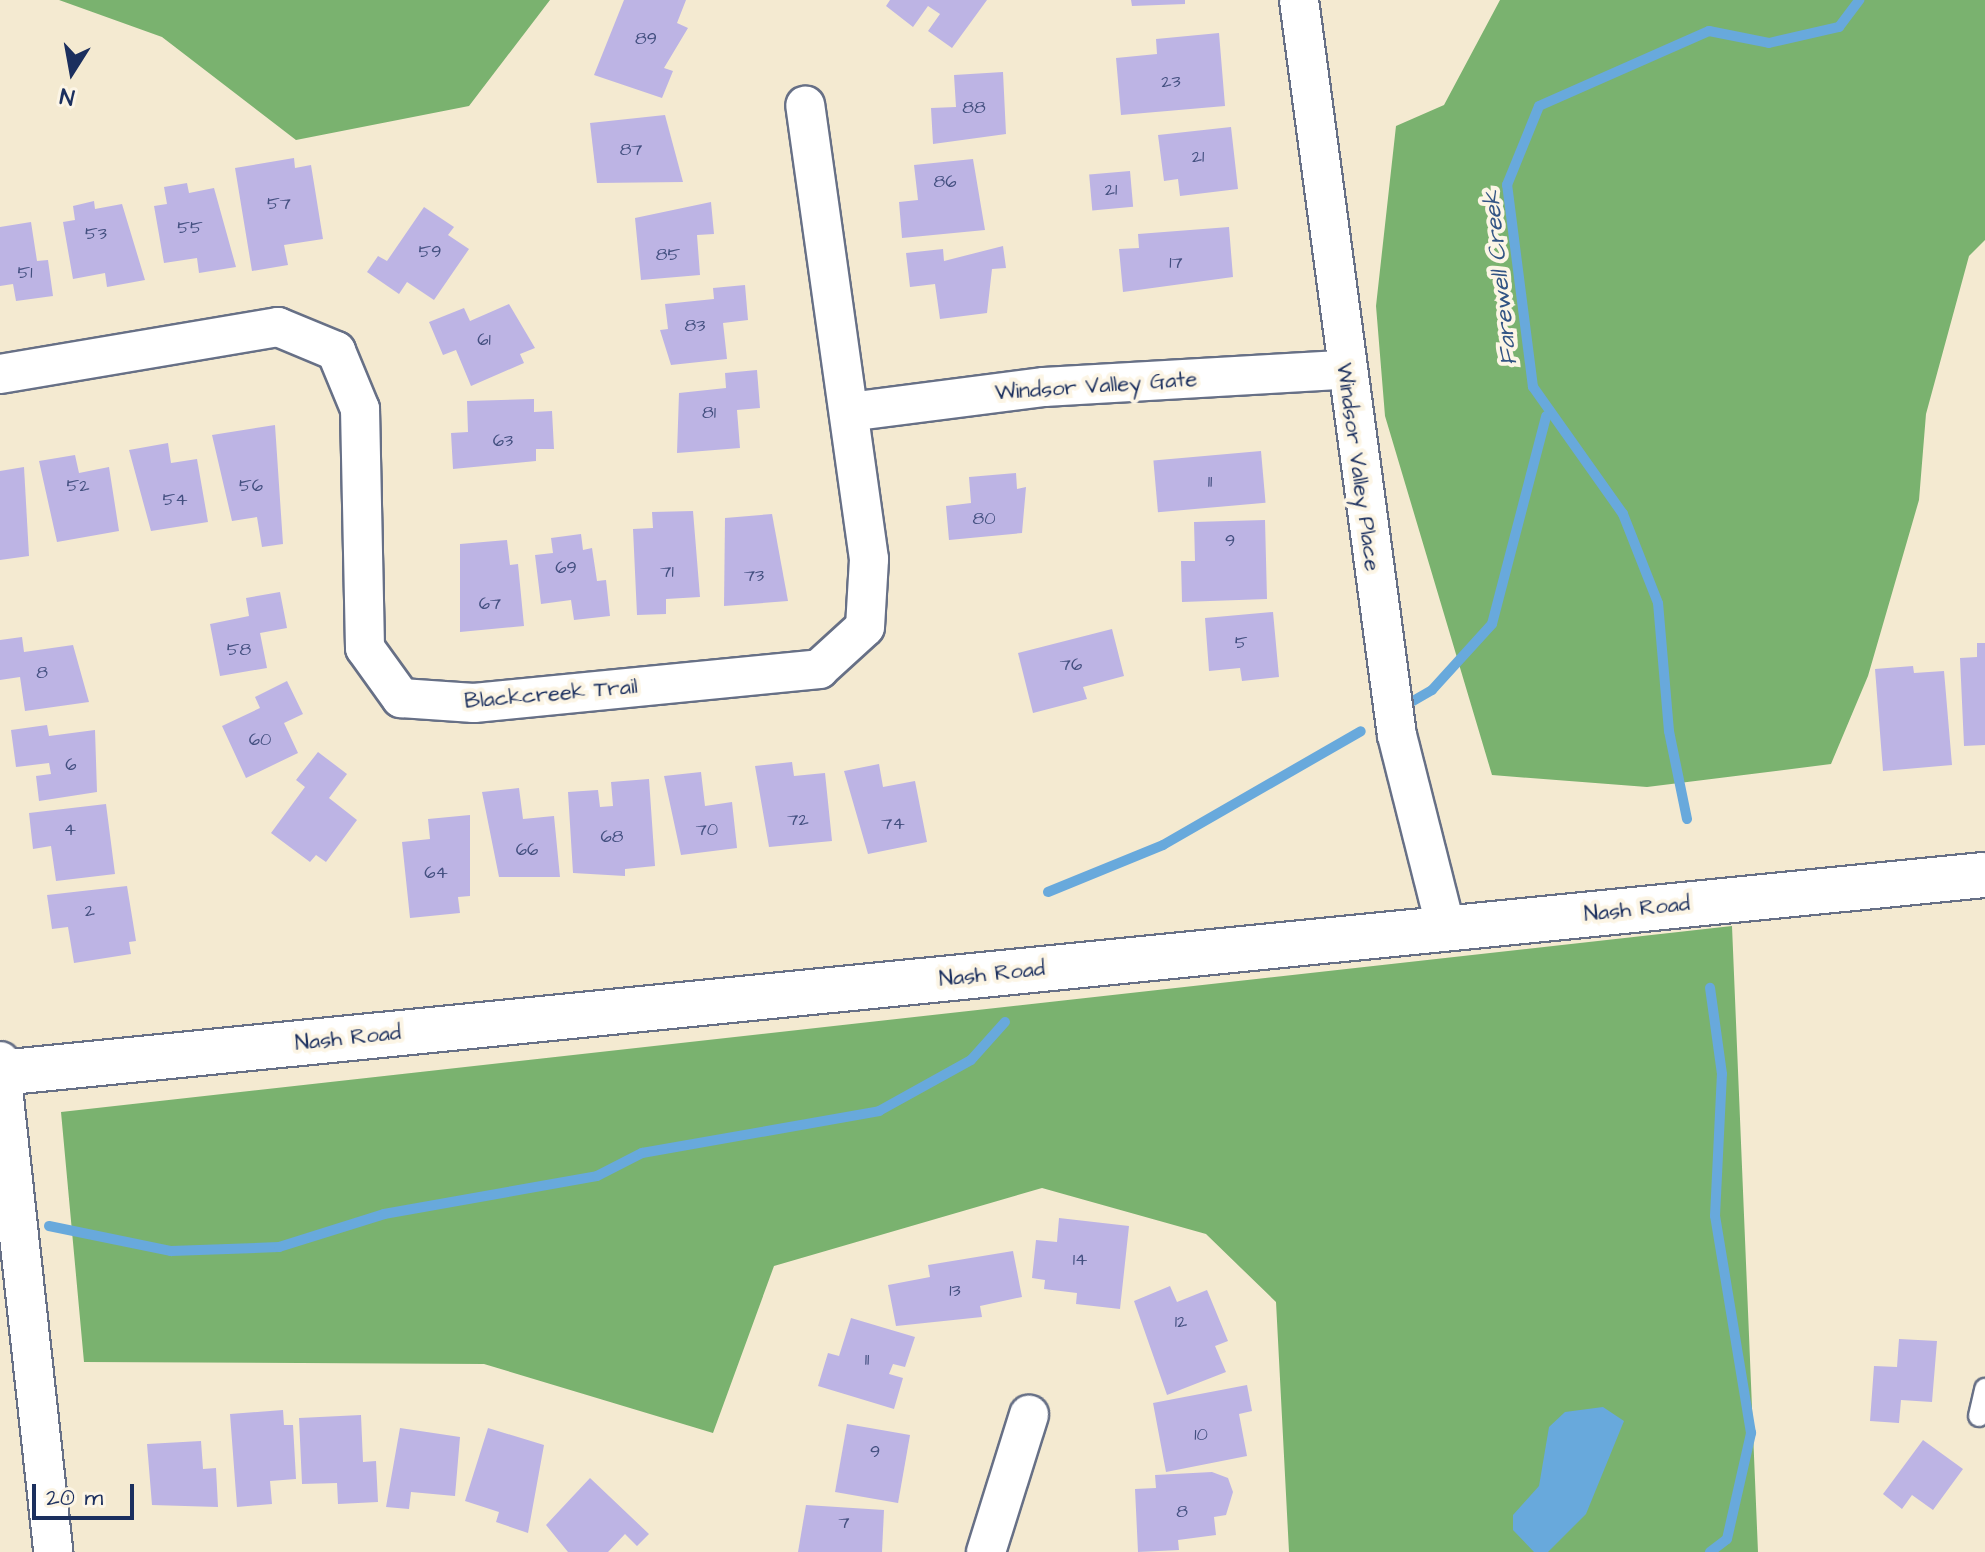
<!DOCTYPE html>
<style>
body{margin:0}
#map{position:relative;width:1985px;height:1552px;overflow:hidden;background:#f4ead1;font-family:"Architects Daughter",sans-serif}
div>[style]{position:absolute}
[style*='--x']{left:calc(var(--x)*1px);top:calc(var(--y)*1px);width:calc(var(--w)*1px);rotate:calc(var(--a)*1deg)}
.forest>*{inset:0;background:#7ab26f}
.water>*{inset:0;background:#68a9dc}
.stream>*{height:10px;margin:-5px;padding:0 5px;transform-origin:5px;border-radius:5px;background:#68a9dc}
.building>*{inset:0;background:#bdb4e4;transform-origin:0 0}
.roads{filter:drop-shadow(2px 0 #677086) drop-shadow(-2px 0 #677086) drop-shadow(0 2px #677086) drop-shadow(0 -2px #677086)}
.lane>*{height:20px;margin:-10px;padding:0 10px;transform-origin:10px;border-radius:10px;background:#fff}
.street>*{height:38px;margin:-19px;padding:0 19px;transform-origin:19px;border-radius:19px;background:#fff}
.secondary>*{height:44px;margin:-22px;padding:0 22px;transform-origin:22px;border-radius:22px;background:#fff}
span{translate:-50% -50%;white-space:nowrap;text-align:center;line-height:1.15;-webkit-text-stroke:8px #fcf5e5;paint-order:stroke}
.number-label{font-size:18px;color:#445080}
.number-label span{-webkit-text-stroke-width:0}
.street-label{font-size:22px;color:#1b2f5e}
.water-label{font-size:24px;color:#325484;font-style:italic}
.north{position:absolute;left:32px;top:32px;width:80px;height:80px;-webkit-text-stroke:6px #fcf5e5;paint-order:stroke;rotate:191deg;font-size:22px;font-weight:700;line-height:32px;text-align:center;color:#1b2f5e}
.north::after{content:'';display:block;margin:auto;width:28px;height:36px;background:#1b2f5e;clip-path:polygon(50% 0,100% 100%,50% 72%,0 100%)}
.scale{position:absolute;left:32px;top:1484px;width:102px;height:36px;box-sizing:border-box;border:4px solid #1b2f5e;border-top:0;padding-left:10px;font-size:24px;line-height:28px;white-space:nowrap;color:#1b2f5e;-webkit-text-stroke:6px #fcf5e5;paint-order:stroke}
</style>
<div id="map">
<div class="forest">
<div style="clip-path:polygon(59px 0,550px 0,469px 106px,296px 140px,162px 37px)"></div>
<div style="clip-path:polygon(1500px 0,1985px 0,1985px 240px,1969px 256px,1926px 414px,1919px 500px,1868px 676px,1831px 764px,1647px 787px,1492px 775px,1385px 416px,1376px 306px,1396px 126px,1444px 105px)"></div>
<div style="clip-path:polygon(1732px 926px,1758px 1552px,1289px 1552px,1276px 1302px,1206px 1234px,1042px 1188px,774px 1266px,713px 1433px,484px 1364px,84px 1362px,61px 1112px)"></div>
</div>
<div class="water">
<div style="clip-path:polygon(1603px 1407px,1624px 1421px,1586px 1514px,1548px 1552px,1534px 1552px,1513px 1530px,1513px 1515px,1539px 1486px,1549px 1427px,1565px 1412px)"></div>
</div>
<div class="stream">
<div style="--x:1413;--y:701;--w:22;--a:-30"></div>
<div style="--x:1432;--y:690;--w:89;--a:-47.7"></div>
<div style="--x:1492;--y:624;--w:215;--a:-75.4"></div>
<div style="--x:1687;--y:819;--w:90;--a:-101.6"></div>
<div style="--x:1669;--y:731;--w:128;--a:-94.9"></div>
<div style="--x:1658;--y:603;--w:96;--a:-111.5"></div>
<div style="--x:1623;--y:514;--w:156;--a:-125.3"></div>
<div style="--x:1533;--y:387;--w:204;--a:-97.3"></div>
<div style="--x:1507;--y:185;--w:85;--a:-67.9"></div>
<div style="--x:1539;--y:106;--w:186;--a:-23.8"></div>
<div style="--x:1709;--y:31;--w:61;--a:11.3"></div>
<div style="--x:1769;--y:43;--w:72;--a:-12.9"></div>
<div style="--x:1839;--y:27;--w:34;--a:-53"></div>
<div style="--x:1048;--y:892;--w:124;--a:-22.2"></div>
<div style="--x:1163;--y:845;--w:228;--a:-29.9"></div>
<div style="--x:49;--y:1226;--w:125;--a:11.6"></div>
<div style="--x:171;--y:1251;--w:108;--a:-2.1"></div>
<div style="--x:279;--y:1247;--w:110;--a:-17.4"></div>
<div style="--x:384;--y:1214;--w:216;--a:-10.1"></div>
<div style="--x:597;--y:1176;--w:51;--a:-27.1"></div>
<div style="--x:642;--y:1153;--w:241;--a:-10"></div>
<div style="--x:879;--y:1111;--w:105;--a:-29"></div>
<div style="--x:971;--y:1060;--w:51;--a:-48.2"></div>
<div style="--x:1710;--y:1552;--w:21;--a:-37"></div>
<div style="--x:1727;--y:1539;--w:109;--a:-77.2"></div>
<div style="--x:1751;--y:1433;--w:220;--a:-99.4"></div>
<div style="--x:1715;--y:1216;--w:142;--a:-87.2"></div>
<div style="--x:1722;--y:1074;--w:87;--a:-97.9"></div>
</div>
<div class="building">
<div style="clip-path:polygon(624px 0,686px 0,677px 23px,688px 28px,664px 68px,673px 71px,662px 98px,594px 75px)"></div>
<div style="clip-path:polygon(890px 0,987px 0,952px 48px,928px 31px,940px 14px,928px 6px,913px 27px,886px 6px)"></div>
<div style="clip-path:polygon(1131px 0,1185px 0,1185px 4px,1132px 6px)"></div>
<div style="clip-path:polygon(1219px 33px,1225px 106px,1121px 115px,1116px 58px,1157px 54px,1156px 39px)"></div>
<div style="clip-path:polygon(1003px 72px,1006px 134px,933px 144px,931px 108px,956px 107px,954px 75px)"></div>
<div style="clip-path:polygon(665px 115px,683px 182px,597px 183px,590px 123px)"></div>
<div style="clip-path:polygon(1231px 127px,1238px 189px,1180px 196px,1178px 179px,1164px 181px,1158px 135px)"></div>
<div style="clip-path:polygon(294px 158px,295px 168px,311px 165px,323px 239px,284px 245px,288px 265px,252px 271px,235px 168px)"></div>
<div style="clip-path:polygon(973px 159px,985px 230px,902px 238px,899px 202px,918px 200px,914px 165px)"></div>
<div style="left:1130px;top:171px;width:36px;height:41px;rotate:85deg"></div>
<div style="clip-path:polygon(187px 183px,189px 193px,214px 188px,236px 267px,199px 273px,197px 258px,164px 263px,154px 206px,167px 204px,164px 187px)"></div>
<div style="clip-path:polygon(94px 201px,95px 209px,122px 204px,145px 280px,107px 287px,105px 273px,73px 279px,63px 222px,75px 220px,73px 206px)"></div>
<div style="clip-path:polygon(711px 202px,714px 234px,697px 235px,700px 275px,641px 280px,635px 218px)"></div>
<div style="clip-path:polygon(424px 207px,454px 227px,448px 235px,469px 249px,434px 300px,407px 282px,399px 294px,367px 272px,378px 256px,387px 261px)"></div>
<div style="clip-path:polygon(31px 222px,37px 261px,48px 260px,53px 296px,16px 301px,13px 284px,0 286px,0 227px)"></div>
<div style="clip-path:polygon(1229px 227px,1233px 277px,1123px 292px,1119px 249px,1139px 248px,1138px 234px)"></div>
<div style="clip-path:polygon(1003px 246px,1006px 268px,992px 269px,987px 313px,940px 319px,935px 284px,910px 287px,906px 253px,943px 249px,944px 261px)"></div>
<div style="clip-path:polygon(745px 285px,748px 320px,723px 323px,727px 359px,671px 365px,660px 330px,668px 329px,665px 304px,714px 299px,713px 288px)"></div>
<div style="clip-path:polygon(509px 304px,535px 348px,520px 354px,524px 363px,471px 386px,456px 350px,443px 355px,429px 322px,464px 308px,470px 321px)"></div>
<div style="clip-path:polygon(757px 370px,760px 408px,737px 410px,740px 448px,677px 453px,679px 393px,726px 388px,725px 373px)"></div>
<div style="clip-path:polygon(534px 399px,534px 412px,552px 411px,554px 449px,536px 449px,536px 461px,453px 469px,451px 433px,468px 432px,467px 401px)"></div>
<div style="clip-path:polygon(275px 425px,283px 544px,262px 547px,257px 517px,232px 521px,212px 435px)"></div>
<div style="clip-path:polygon(168px 443px,171px 463px,197px 459px,208px 522px,151px 531px,129px 450px)"></div>
<div style="left:1261px;top:451px;width:52px;height:108px;rotate:85deg"></div>
<div style="clip-path:polygon(75px 455px,79px 473px,109px 467px,119px 531px,57px 542px,39px 461px)"></div>
<div style="clip-path:polygon(24px 467px,29px 556px,0 560px,0 471px)"></div>
<div style="clip-path:polygon(1016px 473px,1017px 489px,1026px 487px,1022px 533px,949px 540px,946px 506px,971px 503px,969px 477px)"></div>
<div style="clip-path:polygon(693px 511px,700px 597px,666px 599px,666px 614px,637px 615px,633px 529px,653px 528px,652px 512px)"></div>
<div style="clip-path:polygon(772px 514px,788px 601px,724px 606px,725px 518px)"></div>
<div style="clip-path:polygon(1265px 520px,1267px 599px,1182px 602px,1181px 561px,1195px 561px,1194px 522px)"></div>
<div style="clip-path:polygon(581px 534px,583px 550px,592px 548px,597px 581px,606px 580px,610px 616px,574px 620px,571px 600px,541px 604px,535px 555px,553px 553px,551px 538px)"></div>
<div style="clip-path:polygon(507px 540px,510px 565px,518px 564px,524px 626px,460px 632px,460px 544px)"></div>
<div style="clip-path:polygon(280px 592px,287px 628px,260px 633px,267px 668px,220px 676px,210px 624px,249px 616px,246px 598px)"></div>
<div style="clip-path:polygon(1273px 612px,1279px 677px,1242px 681px,1240px 668px,1209px 671px,1205px 618px)"></div>
<div style="clip-path:polygon(1112px 629px,1124px 676px,1083px 687px,1087px 699px,1033px 713px,1018px 653px)"></div>
<div style="clip-path:polygon(22px 637px,24px 652px,73px 645px,89px 702px,25px 711px,20px 677px,0 680px,0 640px)"></div>
<div style="clip-path:polygon(1977px 643px,1985px 643px,1985px 745px,1964px 746px,1960px 658px,1977px 657px)"></div>
<div style="clip-path:polygon(1913px 666px,1914px 673px,1944px 671px,1952px 765px,1883px 771px,1875px 669px)"></div>
<div style="clip-path:polygon(287px 681px,303px 714px,284px 723px,298px 753px,246px 778px,222px 726px,260px 708px,255px 697px)"></div>
<div style="clip-path:polygon(47px 725px,49px 736px,95px 730px,97px 792px,39px 801px,36px 776px,51px 774px,49px 763px,16px 767px,11px 730px)"></div>
<div style="clip-path:polygon(318px 752px,347px 774px,329px 798px,357px 820px,326px 862px,316px 855px,310px 862px,271px 833px,305px 787px,296px 780px)"></div>
<div style="clip-path:polygon(792px 762px,794px 776px,825px 773px,832px 841px,769px 847px,755px 766px)"></div>
<div style="clip-path:polygon(879px 764px,883px 787px,915px 781px,927px 842px,868px 854px,844px 771px)"></div>
<div style="clip-path:polygon(701px 772px,705px 806px,732px 802px,737px 848px,681px 855px,664px 776px)"></div>
<div style="clip-path:polygon(649px 779px,655px 866px,625px 869px,625px 876px,573px 873px,568px 792px,598px 790px,600px 807px,613px 806px,611px 782px)"></div>
<div style="clip-path:polygon(519px 788px,523px 819px,554px 816px,560px 877px,499px 877px,482px 792px)"></div>
<div style="clip-path:polygon(106px 804px,115px 874px,56px 881px,51px 846px,33px 849px,29px 813px)"></div>
<div style="clip-path:polygon(470px 815px,470px 896px,458px 897px,460px 913px,410px 918px,402px 842px,430px 839px,428px 819px)"></div>
<div style="clip-path:polygon(127px 886px,136px 941px,129px 942px,131px 954px,74px 963px,68px 927px,52px 929px,47px 895px)"></div>
<div style="clip-path:polygon(1059px 1218px,1129px 1226px,1120px 1309px,1076px 1304px,1077px 1293px,1044px 1289px,1045px 1280px,1032px 1278px,1036px 1240px,1057px 1242px)"></div>
<div style="clip-path:polygon(1013px 1251px,1022px 1297px,980px 1306px,982px 1317px,896px 1326px,888px 1285px,930px 1277px,928px 1265px)"></div>
<div style="clip-path:polygon(1170px 1286px,1177px 1302px,1207px 1290px,1228px 1341px,1215px 1346px,1226px 1372px,1167px 1395px,1134px 1301px)"></div>
<div style="clip-path:polygon(851px 1318px,915px 1337px,905px 1367px,893px 1364px,889px 1374px,903px 1378px,894px 1409px,818px 1386px,828px 1353px,839px 1356px)"></div>
<div style="clip-path:polygon(1899px 1339px,1937px 1341px,1932px 1402px,1901px 1400px,1899px 1423px,1870px 1421px,1874px 1366px,1897px 1367px)"></div>
<div style="clip-path:polygon(1247px 1385px,1252px 1411px,1239px 1414px,1247px 1456px,1166px 1472px,1153px 1403px)"></div>
<div style="clip-path:polygon(283px 1410px,284px 1425px,293px 1425px,296px 1479px,270px 1481px,272px 1504px,237px 1507px,230px 1414px)"></div>
<div style="clip-path:polygon(361px 1415px,363px 1462px,376px 1461px,378px 1502px,338px 1504px,337px 1483px,302px 1484px,299px 1418px)"></div>
<div style="left:847px;top:1424px;width:64px;height:69px;rotate:10deg"></div>
<div style="clip-path:polygon(400px 1428px,460px 1437px,455px 1496px,411px 1492px,409px 1509px,386px 1507px)"></div>
<div style="clip-path:polygon(488px 1428px,544px 1445px,528px 1533px,496px 1522px,499px 1512px,465px 1501px)"></div>
<div style="clip-path:polygon(1923px 1440px,1963px 1469px,1933px 1510px,1912px 1495px,1902px 1509px,1883px 1494px)"></div>
<div style="clip-path:polygon(201px 1441px,203px 1469px,216px 1468px,218px 1507px,152px 1505px,147px 1444px)"></div>
<div style="clip-path:polygon(1212px 1472px,1228px 1478px,1233px 1492px,1226px 1515px,1214px 1517px,1216px 1535px,1178px 1540px,1179px 1550px,1138px 1552px,1135px 1489px,1156px 1488px,1155px 1475px)"></div>
<div style="clip-path:polygon(590px 1478px,649px 1534px,637px 1546px,625px 1534px,608px 1552px,568px 1552px,546px 1525px)"></div>
<div style="clip-path:polygon(806px 1505px,884px 1510px,882px 1552px,798px 1552px)"></div>
</div>
<div class="roads">
<div class="lane">
<div style="--x:1979;--y:1416;--w:28;--a:-77"></div>
</div>
<div class="street">
<div style="--x:1299;--y:0;--w:742;--a:82.41"></div>
<div style="--x:1397;--y:735;--w:199;--a:75.8"></div>
<div style="--x:0;--y:374;--w:282;--a:-9.6"></div>
<div style="--x:278;--y:327;--w:63;--a:22.5"></div>
<div style="--x:336;--y:351;--w:63;--a:67.5"></div>
<div style="--x:360;--y:409;--w:239;--a:88.8"></div>
<div style="--x:365;--y:648;--w:62;--a:54.2"></div>
<div style="--x:401;--y:698;--w:73;--a:3.9"></div>
<div style="--x:474;--y:703;--w:347;--a:-5.6"></div>
<div style="--x:819;--y:669;--w:62;--a:-42.4"></div>
<div style="--x:865;--y:627;--w:68;--a:-86.6"></div>
<div style="--x:869;--y:559;--w:458;--a:-98"></div>
<div style="--x:849;--y:412;--w:197;--a:-7.3"></div>
<div style="--x:1044;--y:387;--w:299;--a:-3.3"></div>
<div style="--x:0;--y:1061;--w:494;--a:83.8"></div>
<div style="--x:986;--y:1552;--w:144;--a:-72.6"></div>
</div>
<div class="secondary">
<div style="--x:0;--y:1073;--w:1995;--a:-5.7"></div>
</div>
</div>
<div class="number-label">
<span style="left:646px;top:39px">89</span>
<span style="left:1171px;top:82px">23</span>
<span style="left:974px;top:108px">88</span>
<span style="left:631px;top:150px">87</span>
<span style="left:1198px;top:157px">21</span>
<span style="left:945px;top:182px">86</span>
<span style="left:1111px;top:190px">21</span>
<span style="left:279px;top:204px">57</span>
<span style="left:190px;top:228px">55</span>
<span style="left:96px;top:234px">53</span>
<span style="left:430px;top:252px">59</span>
<span style="left:668px;top:255px">85</span>
<span style="left:1176px;top:263px">17</span>
<span style="left:25px;top:273px">51</span>
<span style="left:695px;top:326px">83</span>
<span style="left:484px;top:340px">61</span>
<span style="left:709px;top:413px">81</span>
<span style="left:503px;top:441px">63</span>
<span style="left:1210px;top:482px">11</span>
<span style="left:78px;top:486px">52</span>
<span style="left:251px;top:486px">56</span>
<span style="left:175px;top:500px">54</span>
<span style="left:984px;top:519px">80</span>
<span style="left:1230px;top:541px">9</span>
<span style="left:566px;top:568px">69</span>
<span style="left:667px;top:572px">71</span>
<span style="left:754px;top:576px">73</span>
<span style="left:490px;top:604px">67</span>
<span style="left:1241px;top:643px">5</span>
<span style="left:239px;top:650px">58</span>
<span style="left:1071px;top:665px">76</span>
<span style="left:42px;top:673px">8</span>
<span style="left:260px;top:740px">60</span>
<span style="left:71px;top:765px">6</span>
<span style="left:798px;top:820px">72</span>
<span style="left:893px;top:824px">74</span>
<span style="left:70px;top:830px">4</span>
<span style="left:707px;top:830px">70</span>
<span style="left:612px;top:837px">68</span>
<span style="left:527px;top:850px">66</span>
<span style="left:436px;top:873px">64</span>
<span style="left:90px;top:911px">2</span>
<span style="left:1080px;top:1260px">14</span>
<span style="left:955px;top:1291px">13</span>
<span style="left:1181px;top:1322px">12</span>
<span style="left:867px;top:1360px">11</span>
<span style="left:1201px;top:1435px">10</span>
<span style="left:875px;top:1452px">9</span>
<span style="left:1182px;top:1512px">8</span>
<span style="left:844px;top:1523px">7</span>
</div>
<div class="street-label">
<span style="left:1096px;top:386px;rotate:-4deg">Windsor Valley Gate</span>
<span style="left:1358px;top:467px;rotate:82deg">Windsor Valley Place</span>
<span style="left:551px;top:694px;rotate:-5deg">Blackcreek Trail</span>
<span style="left:1637px;top:909px;rotate:-6deg">Nash Road</span>
<span style="left:992px;top:974px;rotate:-6deg">Nash Road</span>
<span style="left:348px;top:1038px;rotate:-6deg">Nash Road</span>
</div>
<div class="water-label">
<span style="left:1501px;top:278px;rotate:-96deg">Farewell Creek</span>
</div>
<div class="north">N</div>
<div class="scale">20 m</div>
</div>
